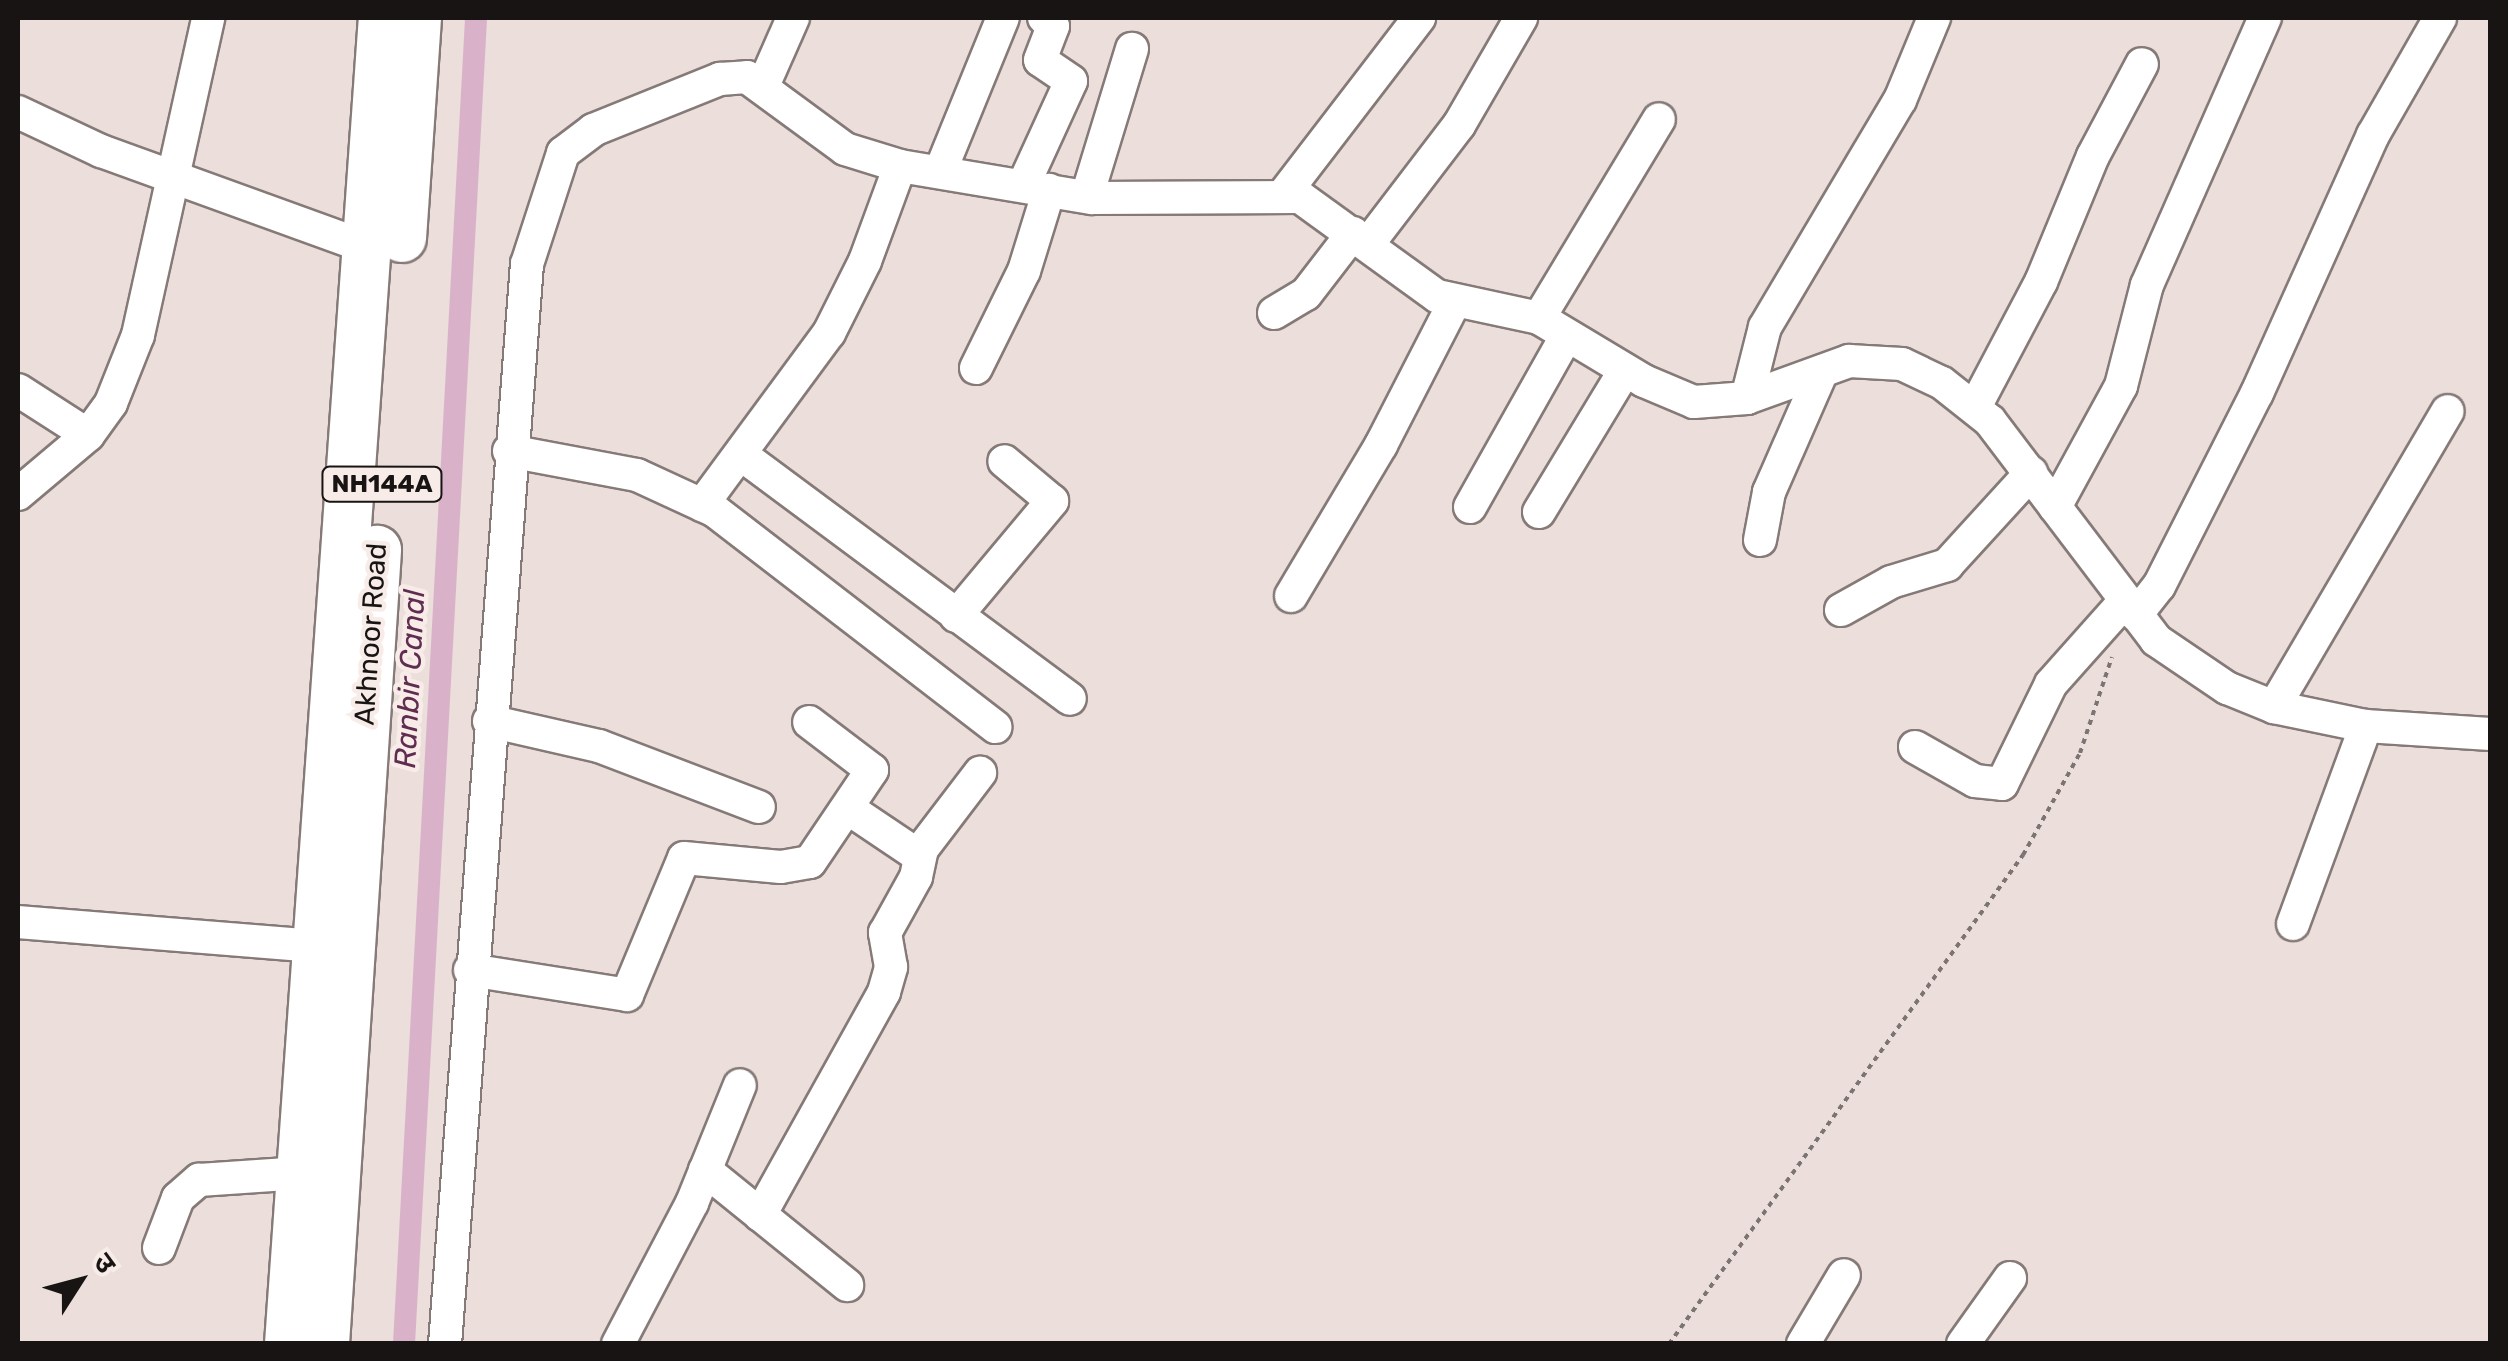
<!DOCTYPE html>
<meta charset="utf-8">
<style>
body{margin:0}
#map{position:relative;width:2508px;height:1361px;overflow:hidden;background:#ebdedb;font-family:Rubik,"Noto Sans Devanagari",sans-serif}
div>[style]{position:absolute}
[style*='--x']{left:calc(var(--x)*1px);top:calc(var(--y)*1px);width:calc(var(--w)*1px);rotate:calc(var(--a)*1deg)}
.canal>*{height:22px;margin:-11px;padding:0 11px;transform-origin:11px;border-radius:11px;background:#d9b2ca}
.path>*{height:4px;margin-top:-2px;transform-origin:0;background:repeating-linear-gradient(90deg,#7c7472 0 5px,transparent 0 10px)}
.roads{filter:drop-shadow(2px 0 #857a77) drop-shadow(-2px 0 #857a77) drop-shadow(0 2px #857a77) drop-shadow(0 -2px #857a77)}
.minor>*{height:32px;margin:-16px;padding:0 16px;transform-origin:16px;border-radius:16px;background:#fff}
.highway>*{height:48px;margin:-24px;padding:0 24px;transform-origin:24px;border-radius:24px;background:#fff}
span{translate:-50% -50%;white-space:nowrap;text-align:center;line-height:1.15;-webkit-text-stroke:9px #f8ece8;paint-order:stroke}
.shield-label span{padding:2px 8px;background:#f8ece8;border:2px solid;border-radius:8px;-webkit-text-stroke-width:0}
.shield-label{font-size:25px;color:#181413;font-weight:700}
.street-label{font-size:28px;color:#181413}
.water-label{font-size:30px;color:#5f2d4f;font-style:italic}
.frame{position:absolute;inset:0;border:20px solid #181413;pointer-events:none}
.north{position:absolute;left:30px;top:1231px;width:100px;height:100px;-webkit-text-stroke:8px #f8ece8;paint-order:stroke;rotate:54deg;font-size:28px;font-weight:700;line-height:40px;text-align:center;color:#181413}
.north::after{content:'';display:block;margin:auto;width:35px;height:45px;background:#181413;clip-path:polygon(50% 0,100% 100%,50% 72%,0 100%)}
</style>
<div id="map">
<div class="canal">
<div style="--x:404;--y:1344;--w:1328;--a:-86.89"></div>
</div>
<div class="path">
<div style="--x:1669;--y:1344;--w:604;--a:-54.1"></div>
<div style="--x:2023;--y:855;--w:117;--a:-60.8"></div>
<div style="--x:2080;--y:753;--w:101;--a:-71.6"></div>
</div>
<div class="roads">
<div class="minor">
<div style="--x:763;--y:86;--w:74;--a:-66.2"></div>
<div style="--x:18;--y:112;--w:92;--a:25.2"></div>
<div style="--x:101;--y:151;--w:285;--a:19.9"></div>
<div style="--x:940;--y:172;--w:166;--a:-67.8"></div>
<div style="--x:1023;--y:186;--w:115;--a:-65.4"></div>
<div style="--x:1071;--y:81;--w:37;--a:-146"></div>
<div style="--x:1040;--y:60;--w:36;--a:-69"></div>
<div style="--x:1053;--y:26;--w:12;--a:-138"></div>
<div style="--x:1284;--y:194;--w:222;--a:-52.5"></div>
<div style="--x:1087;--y:196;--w:154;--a:-73"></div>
<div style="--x:1368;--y:244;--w:150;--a:-52.6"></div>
<div style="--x:1459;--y:125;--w:124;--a:-59.9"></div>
<div style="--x:1274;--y:313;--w:37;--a:-31"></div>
<div style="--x:1306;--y:294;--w:77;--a:-52.4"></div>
<div style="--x:1539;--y:318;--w:232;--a:-58.9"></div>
<div style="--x:976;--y:368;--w:108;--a:-63.7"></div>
<div style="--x:1024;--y:271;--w:85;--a:-72.8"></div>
<div style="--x:18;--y:390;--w:83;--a:32.7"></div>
<div style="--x:88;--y:435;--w:39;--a:-54"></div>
<div style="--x:111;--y:403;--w:73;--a:-68.3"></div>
<div style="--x:138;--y:335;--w:325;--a:-77.5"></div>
<div style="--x:1747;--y:398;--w:73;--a:-75.8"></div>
<div style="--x:1765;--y:327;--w:264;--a:-59.3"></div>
<div style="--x:1900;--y:100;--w:89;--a:-67.5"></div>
<div style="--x:1975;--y:407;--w:141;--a:-62.2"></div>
<div style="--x:2041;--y:282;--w:136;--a:-67.6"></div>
<div style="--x:2093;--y:156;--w:104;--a:-62"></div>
<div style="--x:509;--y:451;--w:130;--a:10.6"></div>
<div style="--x:637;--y:475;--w:86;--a:24.8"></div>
<div style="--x:715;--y:511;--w:354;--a:37.6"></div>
<div style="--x:743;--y:456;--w:407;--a:36.6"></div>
<div style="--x:18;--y:494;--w:92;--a:-40.1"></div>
<div style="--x:702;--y:505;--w:214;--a:-53.6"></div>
<div style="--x:829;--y:333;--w:80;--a:-63.4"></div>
<div style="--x:865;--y:261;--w:101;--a:-69.8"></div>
<div style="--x:1470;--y:507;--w:197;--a:-60.6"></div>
<div style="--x:2055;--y:507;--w:138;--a:-61.4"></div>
<div style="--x:2121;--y:386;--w:104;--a:-75.6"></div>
<div style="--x:2147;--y:285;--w:292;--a:-66.2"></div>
<div style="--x:1539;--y:512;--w:166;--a:-58.8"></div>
<div style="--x:1760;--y:540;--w:49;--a:-79.4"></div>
<div style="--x:1769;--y:492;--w:132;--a:-66.3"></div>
<div style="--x:1291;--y:596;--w:176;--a:-59.2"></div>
<div style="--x:1381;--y:445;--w:160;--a:-62.8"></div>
<div style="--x:1841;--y:610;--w:57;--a:-29.2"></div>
<div style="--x:1891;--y:582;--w:59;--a:-16.9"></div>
<div style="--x:1947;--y:565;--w:125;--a:-47.6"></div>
<div style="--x:2136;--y:615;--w:37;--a:-52"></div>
<div style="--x:2159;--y:586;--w:216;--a:-63.1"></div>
<div style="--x:2257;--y:393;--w:283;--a:-65.8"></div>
<div style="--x:2373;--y:135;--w:135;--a:-60.2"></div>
<div style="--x:956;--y:616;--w:150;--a:-50.1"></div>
<div style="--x:1052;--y:501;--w:62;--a:-140.2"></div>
<div style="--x:2274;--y:707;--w:343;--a:-59.6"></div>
<div style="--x:489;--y:721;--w:113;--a:12.8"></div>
<div style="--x:599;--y:746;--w:171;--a:20.9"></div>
<div style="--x:1915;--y:747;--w:69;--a:29.5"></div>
<div style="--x:1975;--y:781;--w:27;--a:6"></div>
<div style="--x:2002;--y:784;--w:111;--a:-63.9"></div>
<div style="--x:2051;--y:684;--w:111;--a:-48.3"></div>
<div style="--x:849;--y:809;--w:84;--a:33.9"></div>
<div style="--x:18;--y:922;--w:298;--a:4.6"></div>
<div style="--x:2293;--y:924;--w:211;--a:-69.8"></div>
<div style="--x:470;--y:970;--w:159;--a:9"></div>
<div style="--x:627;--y:995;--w:148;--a:-67.4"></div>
<div style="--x:684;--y:858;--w:97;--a:5.3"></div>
<div style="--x:781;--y:867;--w:29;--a:-10"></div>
<div style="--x:810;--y:862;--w:111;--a:-56"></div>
<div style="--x:872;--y:770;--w:79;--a:-142.7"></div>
<div style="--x:705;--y:1170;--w:183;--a:39"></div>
<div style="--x:760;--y:1215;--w:255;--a:-60.9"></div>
<div style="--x:884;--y:992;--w:26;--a:-74"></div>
<div style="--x:891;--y:967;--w:35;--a:-100"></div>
<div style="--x:885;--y:933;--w:64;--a:-61"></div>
<div style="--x:916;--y:877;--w:29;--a:-78"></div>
<div style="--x:922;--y:849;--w:96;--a:-52.7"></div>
<div style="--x:159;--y:1248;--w:53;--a:-69.2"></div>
<div style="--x:178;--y:1198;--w:28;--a:-41"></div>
<div style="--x:199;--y:1180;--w:103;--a:-3.9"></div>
<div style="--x:445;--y:1344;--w:1083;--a:-85.66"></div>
<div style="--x:527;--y:264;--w:117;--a:-72"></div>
<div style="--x:563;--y:153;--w:38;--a:-37"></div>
<div style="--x:593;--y:130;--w:137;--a:-21.9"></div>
<div style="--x:720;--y:79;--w:27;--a:-4"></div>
<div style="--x:747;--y:77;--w:122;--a:36.3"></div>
<div style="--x:845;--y:149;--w:58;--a:17.2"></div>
<div style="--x:900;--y:166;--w:195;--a:9.5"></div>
<div style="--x:1092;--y:198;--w:208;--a:-0.3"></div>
<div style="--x:1300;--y:197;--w:169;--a:35.9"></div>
<div style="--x:1437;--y:296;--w:104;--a:12.2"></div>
<div style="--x:1539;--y:318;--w:122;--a:31"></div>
<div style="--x:1644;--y:381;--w:54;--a:22.8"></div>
<div style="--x:1694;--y:402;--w:53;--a:-4.3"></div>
<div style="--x:1747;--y:398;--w:109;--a:-19.9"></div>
<div style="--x:1849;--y:361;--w:53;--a:3.2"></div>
<div style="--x:1902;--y:364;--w:44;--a:25.4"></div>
<div style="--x:1942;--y:383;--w:61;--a:38.4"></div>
<div style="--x:1990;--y:421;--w:275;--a:52.8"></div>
<div style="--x:2156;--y:640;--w:86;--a:34.1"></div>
<div style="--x:2227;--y:688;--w:51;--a:22"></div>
<div style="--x:2274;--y:707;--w:94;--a:11.7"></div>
<div style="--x:2366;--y:726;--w:124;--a:3.7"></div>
<div style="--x:618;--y:1344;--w:159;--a:-62.3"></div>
<div style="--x:692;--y:1203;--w:127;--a:-67.9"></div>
<div style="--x:1803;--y:1344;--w:80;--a:-59.3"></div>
<div style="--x:1963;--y:1344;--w:81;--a:-54.5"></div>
</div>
<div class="highway">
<div style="--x:402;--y:238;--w:221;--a:-86.1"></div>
<div style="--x:289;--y:1344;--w:1329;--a:-85.95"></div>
<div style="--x:325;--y:1344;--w:796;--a:-86.25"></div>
</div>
</div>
<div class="shield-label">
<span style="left:382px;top:484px">NH144A</span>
</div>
<div class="street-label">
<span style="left:371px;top:634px;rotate:-86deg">Akhnoor Road</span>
</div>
<div class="water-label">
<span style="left:410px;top:679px;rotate:-87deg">Ranbir Canal</span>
</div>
<div class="frame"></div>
<div class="north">उ</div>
</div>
